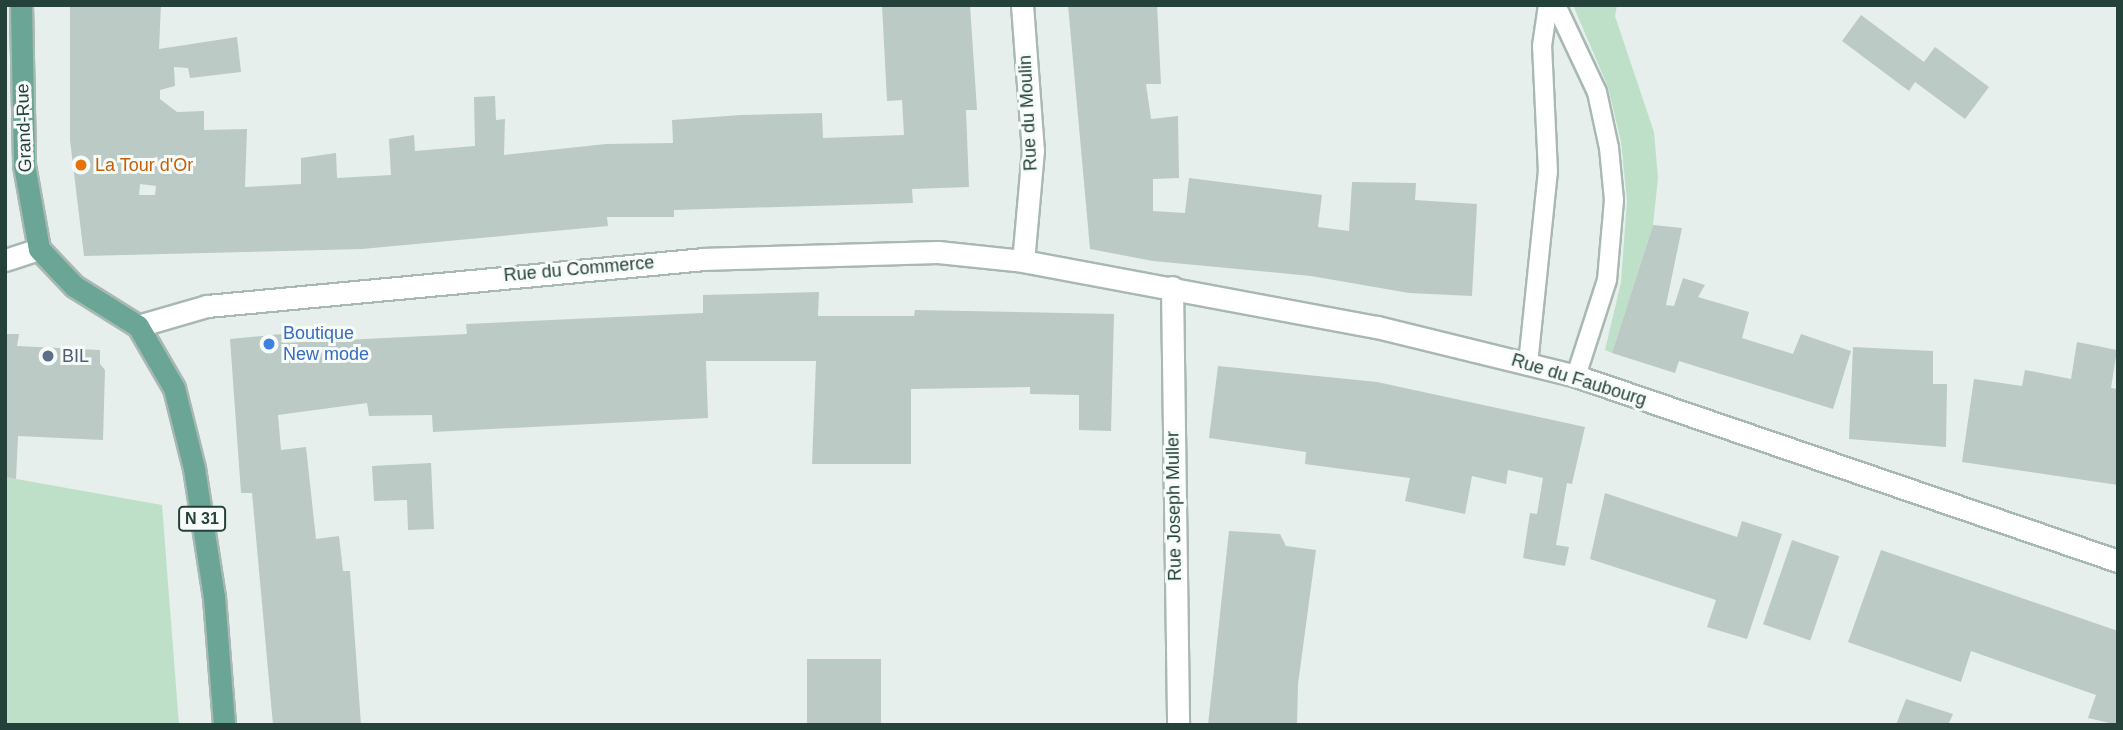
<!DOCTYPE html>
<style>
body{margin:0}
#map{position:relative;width:2123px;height:730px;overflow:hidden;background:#e6efeb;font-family:Arial,sans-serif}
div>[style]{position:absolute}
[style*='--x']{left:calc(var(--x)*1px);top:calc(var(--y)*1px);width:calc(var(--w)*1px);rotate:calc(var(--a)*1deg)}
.green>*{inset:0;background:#bfe0c8}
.building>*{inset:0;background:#bbcac4;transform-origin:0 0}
.roads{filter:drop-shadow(2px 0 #a8b8b2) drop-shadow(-2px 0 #a8b8b2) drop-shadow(0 2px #a8b8b2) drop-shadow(0 -2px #a8b8b2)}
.lane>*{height:18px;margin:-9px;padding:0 9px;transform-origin:9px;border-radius:9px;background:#fff}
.street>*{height:21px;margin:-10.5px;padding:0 10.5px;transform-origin:10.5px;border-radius:10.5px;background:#fff}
.secondary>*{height:21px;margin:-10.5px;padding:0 10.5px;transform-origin:10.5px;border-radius:10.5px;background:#fff}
.primary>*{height:21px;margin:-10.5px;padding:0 10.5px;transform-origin:10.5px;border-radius:10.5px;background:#6aa596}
.dots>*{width:19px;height:19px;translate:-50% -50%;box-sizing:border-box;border:4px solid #f7fbf9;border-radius:50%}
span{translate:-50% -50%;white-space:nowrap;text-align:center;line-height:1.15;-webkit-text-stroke:6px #f7fbf9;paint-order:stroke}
.shield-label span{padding:2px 5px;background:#f7fbf9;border:2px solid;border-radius:5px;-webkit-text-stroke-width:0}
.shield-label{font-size:16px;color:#24423a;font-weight:700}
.street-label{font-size:18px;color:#24423a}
.food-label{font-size:18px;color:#c56008}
.left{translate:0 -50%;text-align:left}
.shop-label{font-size:18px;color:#366cbe}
.service-label{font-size:18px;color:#4e5e75}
.frame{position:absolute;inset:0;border:7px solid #24423a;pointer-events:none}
</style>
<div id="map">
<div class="green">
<div style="clip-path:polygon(1573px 5px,1617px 5px,1615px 16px,1654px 132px,1658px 178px,1653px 225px,1612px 353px,1605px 350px,1621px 282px,1627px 201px,1621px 142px,1608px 87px)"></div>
<div style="clip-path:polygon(5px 477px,162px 505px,179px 725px,5px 725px)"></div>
</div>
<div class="building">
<div style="clip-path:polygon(evenodd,70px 5px,161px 5px,159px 49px,237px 37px,241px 72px,190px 78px,188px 68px,174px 67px,175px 86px,160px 90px,160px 99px,177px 112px,204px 111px,204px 130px,247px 129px,245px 187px,301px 184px,301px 158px,336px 153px,337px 178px,391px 175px,389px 139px,414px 135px,415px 151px,475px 146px,474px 97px,495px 96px,496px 120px,505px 119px,504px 155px,606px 144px,673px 143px,672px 120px,741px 115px,822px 113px,823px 138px,904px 135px,902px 100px,887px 101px,882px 5px,970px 5px,977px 110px,966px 110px,969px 187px,912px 189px,913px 203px,674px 210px,674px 217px,607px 217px,608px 226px,362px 249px,84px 256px,70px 140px,70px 5px,140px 184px,156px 186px,155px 195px,139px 195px,140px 184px)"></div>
<div style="clip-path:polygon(1068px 5px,1157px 5px,1161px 84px,1146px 84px,1151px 119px,1178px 116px,1179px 178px,1153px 179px,1153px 211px,1185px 213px,1189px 178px,1322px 195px,1318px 227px,1349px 231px,1352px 182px,1416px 183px,1415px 200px,1477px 204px,1472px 296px,1409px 293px,1311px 276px,1153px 261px,1090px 249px)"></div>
<div style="clip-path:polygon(1861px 15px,1924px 62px,1935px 47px,1989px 87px,1965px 119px,1915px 82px,1909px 91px,1842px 41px)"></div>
<div style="clip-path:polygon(1653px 225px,1682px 228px,1666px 305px,1674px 306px,1683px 278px,1705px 285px,1698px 297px,1749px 312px,1742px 338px,1793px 354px,1801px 334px,1851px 351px,1833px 409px,1679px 361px,1675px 373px,1612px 353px)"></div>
<div style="clip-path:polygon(819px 292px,818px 316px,914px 316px,915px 310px,1114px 314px,1111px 431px,1079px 430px,1079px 395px,1030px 394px,1030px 387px,911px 389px,911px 464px,812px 464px,816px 361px,706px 361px,708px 418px,433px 432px,432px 415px,369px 416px,367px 403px,278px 415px,281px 450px,306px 447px,316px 539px,339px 536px,343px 571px,350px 571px,361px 725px,273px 725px,252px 493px,241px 493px,230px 339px,282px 334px,283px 343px,467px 334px,466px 324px,703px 313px,703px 295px)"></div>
<div style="clip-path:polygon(5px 334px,19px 334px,17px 346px,100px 350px,100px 364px,105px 370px,103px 440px,18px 436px,16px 479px,5px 477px)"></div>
<div style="clip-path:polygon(2077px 342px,2117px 350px,2111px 388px,2118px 389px,2118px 485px,1962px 462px,1974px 379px,2022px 386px,2025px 370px,2071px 379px)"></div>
<div style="clip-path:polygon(1853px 347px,1933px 351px,1933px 384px,1947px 384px,1946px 447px,1849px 439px)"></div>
<div style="clip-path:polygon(1218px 366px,1377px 382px,1585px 427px,1572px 484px,1567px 483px,1556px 545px,1569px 547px,1565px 566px,1523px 558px,1530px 513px,1537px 514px,1543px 478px,1508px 470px,1506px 484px,1472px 476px,1465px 514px,1405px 501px,1410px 478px,1305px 464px,1306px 452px,1209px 438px)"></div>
<div style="clip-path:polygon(431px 463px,434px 529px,408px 530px,407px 500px,374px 501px,372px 466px)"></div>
<div style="clip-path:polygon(1605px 493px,1737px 537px,1742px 521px,1782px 534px,1747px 639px,1707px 627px,1716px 600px,1590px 559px)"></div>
<div style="clip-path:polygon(1229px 531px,1280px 534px,1286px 546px,1316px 550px,1298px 684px,1297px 725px,1208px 725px)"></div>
<div style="left:1792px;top:540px;width:50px;height:89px;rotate:19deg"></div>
<div style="clip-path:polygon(1881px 550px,2118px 631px,2118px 725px,2088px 718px,2096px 695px,1971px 651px,1961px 682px,1848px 642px)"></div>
<div style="left:881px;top:659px;width:66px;height:74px;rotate:90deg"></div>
<div style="clip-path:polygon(1906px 699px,1953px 714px,1948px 725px,1896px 725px)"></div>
</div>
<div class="roads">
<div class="lane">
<div style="--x:1556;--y:5;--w:96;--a:64.8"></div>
<div style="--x:1597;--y:92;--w:57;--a:77.9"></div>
<div style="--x:1609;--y:148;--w:52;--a:84.5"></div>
<div style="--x:1614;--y:200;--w:80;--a:95"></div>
<div style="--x:1607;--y:280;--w:101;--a:107.9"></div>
<div style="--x:1528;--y:364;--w:193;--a:-84.1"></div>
<div style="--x:1548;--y:172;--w:126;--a:-92.7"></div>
<div style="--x:1542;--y:46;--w:41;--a:-81.7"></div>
</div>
<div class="street">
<div style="--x:1022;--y:5;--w:145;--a:85.7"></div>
<div style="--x:1033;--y:150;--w:111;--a:95.1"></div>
<div style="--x:1172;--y:287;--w:438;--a:89.2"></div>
</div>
<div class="secondary">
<div style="--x:5;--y:260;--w:36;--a:-18"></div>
<div style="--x:138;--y:326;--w:72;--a:-16.2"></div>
<div style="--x:207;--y:306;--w:496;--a:-5.4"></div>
<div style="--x:701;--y:259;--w:237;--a:-1.7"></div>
<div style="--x:938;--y:252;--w:85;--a:6"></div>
<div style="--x:1023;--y:261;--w:360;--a:10.6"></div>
<div style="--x:1377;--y:327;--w:205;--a:13.8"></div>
<div style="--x:1576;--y:376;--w:573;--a:18.85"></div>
</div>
<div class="primary">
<div style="--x:21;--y:5;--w:160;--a:88.9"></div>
<div style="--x:24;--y:165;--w:85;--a:79.9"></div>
<div style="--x:39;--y:249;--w:51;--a:46.6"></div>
<div style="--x:74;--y:286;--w:75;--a:32"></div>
<div style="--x:138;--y:326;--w:72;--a:59.9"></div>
<div style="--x:174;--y:388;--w:82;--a:76"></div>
<div style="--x:194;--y:468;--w:131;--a:81.2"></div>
<div style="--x:214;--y:597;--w:128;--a:85.5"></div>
</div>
</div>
<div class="dots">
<div style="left:81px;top:165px;background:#e8710a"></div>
<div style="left:269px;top:344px;background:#3f7fe0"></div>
<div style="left:48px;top:356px;background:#5c6f8a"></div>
</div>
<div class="shield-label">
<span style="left:202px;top:519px">N 31</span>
</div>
<div class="street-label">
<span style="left:1028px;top:113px;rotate:-93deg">Rue du Moulin</span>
<span style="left:24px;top:128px;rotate:-92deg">Grand-Rue</span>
<span style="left:579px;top:269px;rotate:-5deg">Rue du Commerce</span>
<span style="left:1579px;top:380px;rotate:17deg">Rue du Faubourg</span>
<span style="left:1174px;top:506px;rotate:-91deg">Rue Joseph Muller</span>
</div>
<div class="food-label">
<span class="left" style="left:95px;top:165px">La Tour d'Or</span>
</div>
<div class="shop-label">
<span class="left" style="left:283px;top:344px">Boutique<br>New mode</span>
</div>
<div class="service-label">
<span class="left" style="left:62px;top:356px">BIL</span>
</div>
<div class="frame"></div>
</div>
